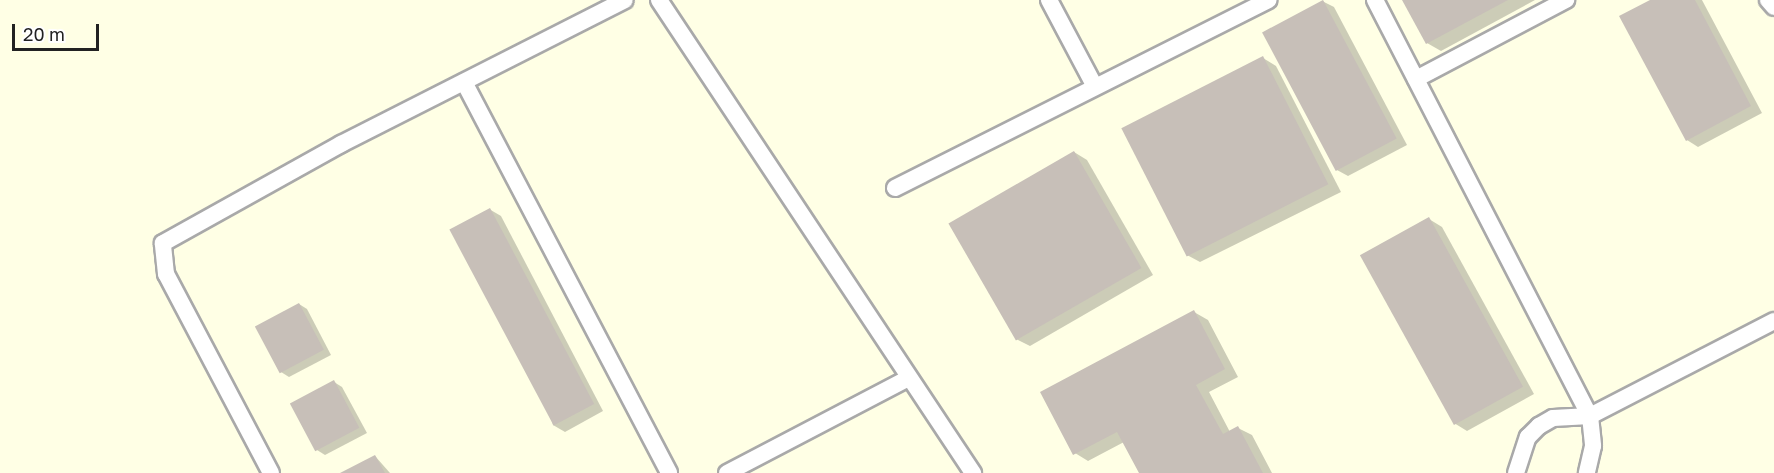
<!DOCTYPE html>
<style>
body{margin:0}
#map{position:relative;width:1774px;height:473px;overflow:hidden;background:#f2efe9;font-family:"Golos Text",sans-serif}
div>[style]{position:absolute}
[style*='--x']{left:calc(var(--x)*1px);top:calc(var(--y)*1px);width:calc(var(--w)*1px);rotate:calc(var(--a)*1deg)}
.education>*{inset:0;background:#ffffe5;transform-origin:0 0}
.shadow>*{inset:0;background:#0003}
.building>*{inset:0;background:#c7bfb8;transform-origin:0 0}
.roads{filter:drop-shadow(2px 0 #a9a9a9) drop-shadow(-2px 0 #a9a9a9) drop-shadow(0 2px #a9a9a9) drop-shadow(0 -2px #a9a9a9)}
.lane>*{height:16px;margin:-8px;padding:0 8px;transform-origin:8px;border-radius:8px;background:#fff}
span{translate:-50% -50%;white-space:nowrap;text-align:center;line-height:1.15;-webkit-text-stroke:4.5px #fff;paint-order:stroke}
.scale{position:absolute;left:12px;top:24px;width:87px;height:27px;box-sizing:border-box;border:3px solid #222;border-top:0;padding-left:8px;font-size:18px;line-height:21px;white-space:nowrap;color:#222;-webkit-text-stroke:4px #fff;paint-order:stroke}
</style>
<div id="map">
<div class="education">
<div style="left:0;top:0;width:1774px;height:473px"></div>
</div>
<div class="shadow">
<div style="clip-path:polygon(1404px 0,1535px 0,1441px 51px,1427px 43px)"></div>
<div style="clip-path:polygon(1653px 0,1702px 0,1762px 113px,1698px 147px,1687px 140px)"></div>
<div style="clip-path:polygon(1322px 1px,1334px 7px,1407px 145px,1348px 176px,1337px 170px)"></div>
<div style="clip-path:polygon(1263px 58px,1276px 66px,1341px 192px,1200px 262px,1187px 255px)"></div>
<div style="clip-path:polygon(1074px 152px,1087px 160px,1153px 275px,1030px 346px,1016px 339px)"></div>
<div style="clip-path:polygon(489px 209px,501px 216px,603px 411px,565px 432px,553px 425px)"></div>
<div style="clip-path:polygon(1429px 219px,1442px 227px,1534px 394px,1467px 431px,1454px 423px)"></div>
<div style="clip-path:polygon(299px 304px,307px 309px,331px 355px,289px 377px,281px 372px)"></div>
<div style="clip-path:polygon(1194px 312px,1208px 320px,1238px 377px,1209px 392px,1230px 432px,1238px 428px,1252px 435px,1272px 473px,1141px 473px,1124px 442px,1088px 461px,1075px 453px)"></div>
<div style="clip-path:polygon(334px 382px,342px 387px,367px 433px,325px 455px,317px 450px)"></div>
<div style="clip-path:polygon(375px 456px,390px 473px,343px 473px)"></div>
</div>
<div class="building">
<div style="left:1323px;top:0;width:157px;height:69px;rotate:62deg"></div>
<div style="clip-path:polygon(1402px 0,1508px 0,1426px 44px)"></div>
<div style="clip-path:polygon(1650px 0,1695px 0,1751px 106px,1686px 141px,1619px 16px)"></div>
<div style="left:1263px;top:56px;width:144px;height:159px;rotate:63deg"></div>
<div style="left:1074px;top:151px;width:135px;height:145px;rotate:60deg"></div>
<div style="left:490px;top:208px;width:222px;height:46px;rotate:62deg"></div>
<div style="left:1429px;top:217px;width:194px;height:79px;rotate:61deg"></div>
<div style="left:299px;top:303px;width:53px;height:50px;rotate:62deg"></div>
<div style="clip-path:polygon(1194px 310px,1225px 369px,1196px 385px,1223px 434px,1238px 426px,1263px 473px,1139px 473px,1117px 432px,1073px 455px,1040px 392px)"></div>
<div style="left:334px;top:380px;width:54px;height:50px;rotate:62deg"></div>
<div style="clip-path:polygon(375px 455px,385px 473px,340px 473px)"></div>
</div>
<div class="roads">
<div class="lane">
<div style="--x:659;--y:0;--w:568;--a:56.42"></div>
<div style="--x:1049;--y:0;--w:98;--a:62.1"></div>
<div style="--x:1375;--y:0;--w:468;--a:62.7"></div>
<div style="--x:1590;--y:416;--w:30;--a:84"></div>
<div style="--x:1593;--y:446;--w:28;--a:103"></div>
<div style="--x:1768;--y:0;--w:9;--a:49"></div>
<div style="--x:1416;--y:79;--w:170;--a:-27.8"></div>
<div style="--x:464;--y:82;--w:441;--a:62.3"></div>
<div style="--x:895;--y:188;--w:418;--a:-26.7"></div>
<div style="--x:271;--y:473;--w:225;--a:-117.8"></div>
<div style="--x:166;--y:274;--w:31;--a:-96"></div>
<div style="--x:163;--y:243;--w:204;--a:-29.1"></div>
<div style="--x:341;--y:144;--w:318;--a:-26.9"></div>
<div style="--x:727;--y:473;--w:205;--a:-27.6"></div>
<div style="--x:1516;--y:473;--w:38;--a:-72"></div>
<div style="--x:1528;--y:437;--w:16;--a:-45"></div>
<div style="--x:1539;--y:426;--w:16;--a:-30"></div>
<div style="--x:1553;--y:418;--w:37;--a:-3"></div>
<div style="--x:1590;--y:416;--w:207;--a:-27.3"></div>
</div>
</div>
<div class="scale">20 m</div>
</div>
